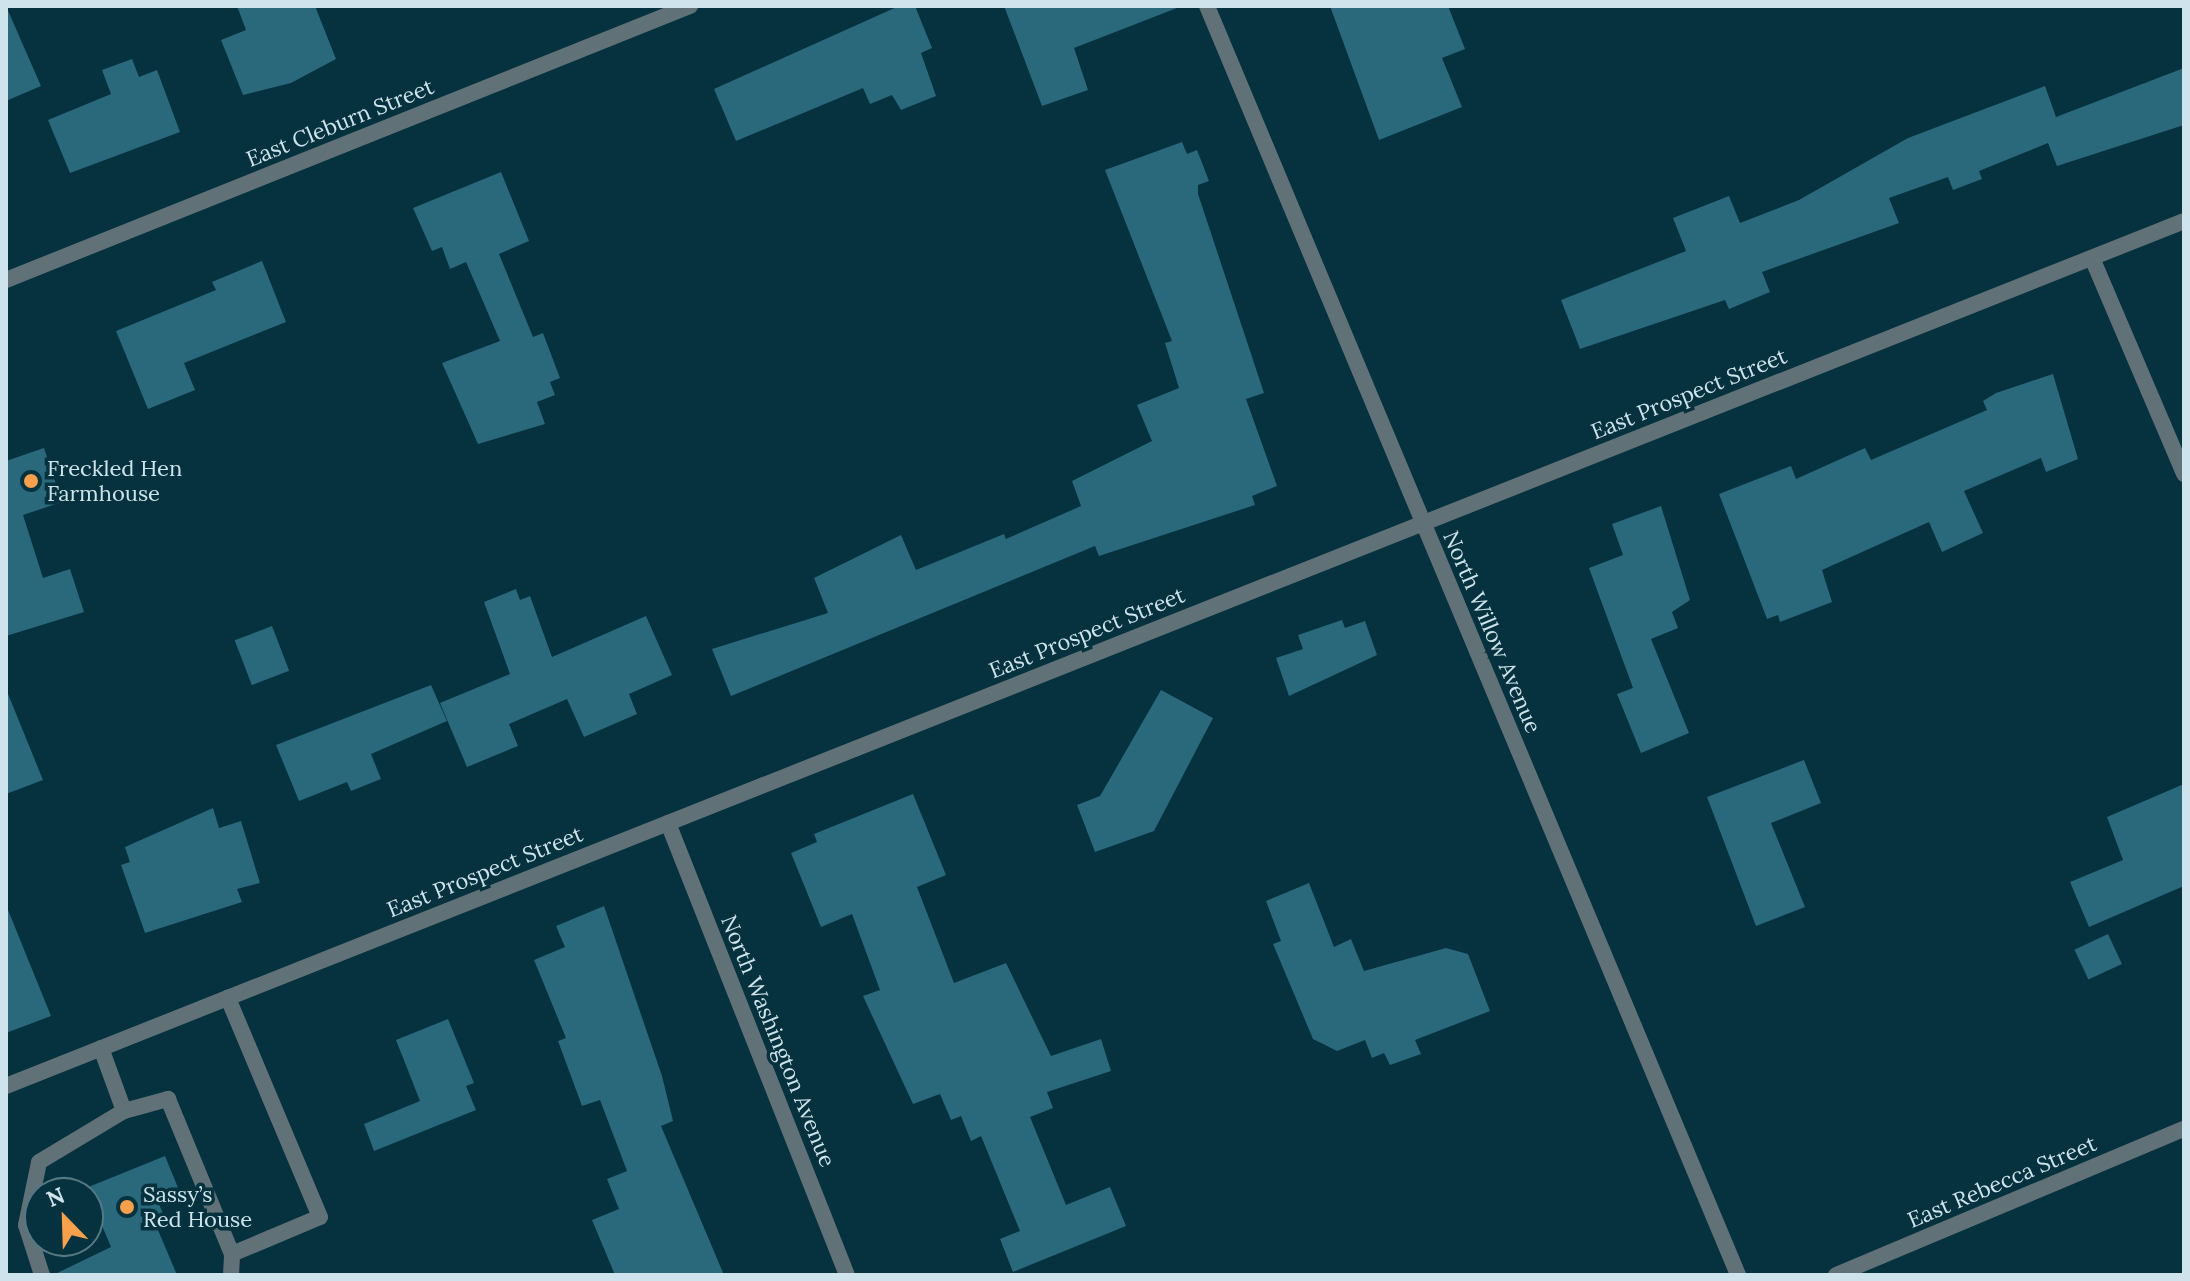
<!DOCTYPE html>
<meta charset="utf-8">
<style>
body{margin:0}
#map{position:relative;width:2190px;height:1281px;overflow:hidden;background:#06313e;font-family:Lora,serif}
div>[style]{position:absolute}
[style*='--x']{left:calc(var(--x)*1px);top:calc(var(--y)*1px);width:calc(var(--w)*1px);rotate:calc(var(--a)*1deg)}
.building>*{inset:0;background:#2a687c;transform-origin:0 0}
.service>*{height:16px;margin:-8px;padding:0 8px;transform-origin:8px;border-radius:8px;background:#607178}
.minor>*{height:16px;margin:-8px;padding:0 8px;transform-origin:8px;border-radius:8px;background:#607178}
.dots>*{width:22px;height:22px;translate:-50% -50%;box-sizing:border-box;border:4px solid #06313e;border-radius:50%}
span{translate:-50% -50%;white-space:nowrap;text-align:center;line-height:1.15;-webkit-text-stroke:7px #06313e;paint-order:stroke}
.street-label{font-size:22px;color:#cee3eb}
.poi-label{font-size:22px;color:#cee3eb}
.left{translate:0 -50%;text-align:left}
.frame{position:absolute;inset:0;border:8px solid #cee3eb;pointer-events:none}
.north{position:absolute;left:24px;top:1177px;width:80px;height:80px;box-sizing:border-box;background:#06313e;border:2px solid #567883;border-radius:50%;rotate:337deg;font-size:22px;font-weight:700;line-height:32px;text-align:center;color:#cee3eb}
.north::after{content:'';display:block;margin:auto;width:28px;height:36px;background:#f9a04d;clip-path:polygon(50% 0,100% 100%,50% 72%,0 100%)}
</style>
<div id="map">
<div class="building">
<div style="clip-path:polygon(6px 6px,41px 86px,6px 101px)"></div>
<div style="clip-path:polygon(237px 6px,315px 6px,336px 59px,291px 83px,243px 95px,221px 40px,246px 30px)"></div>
<div style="clip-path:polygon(899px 6px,915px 6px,932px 48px,921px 53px,936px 96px,901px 110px,892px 95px,870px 104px,863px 88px,736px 141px,714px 89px)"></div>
<div style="clip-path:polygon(1004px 6px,1176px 6px,1177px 8px,1074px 48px,1088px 90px,1042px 106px)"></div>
<div style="clip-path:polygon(1330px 6px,1448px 6px,1465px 49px,1442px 58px,1462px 107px,1379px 140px)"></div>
<div style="clip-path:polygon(132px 59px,139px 77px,157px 70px,180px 132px,70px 173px,48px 120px,111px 94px,102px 70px)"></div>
<div style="clip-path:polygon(2184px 68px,2184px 125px,2057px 166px,2048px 143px,1979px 171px,1982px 179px,1953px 190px,1948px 177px,1889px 198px,1899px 223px,1762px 272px,1770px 292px,1729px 309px,1725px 300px,1580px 349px,1561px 300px,1686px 251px,1673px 218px,1729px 196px,1740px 223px,1799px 200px,1908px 138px,2045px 86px,2056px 117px)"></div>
<div style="clip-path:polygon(1182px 142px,1187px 154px,1197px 150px,1209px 181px,1198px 185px,1198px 194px,1264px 393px,1246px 399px,1277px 486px,1252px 496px,1255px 505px,1099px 556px,1095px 546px,731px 696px,712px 649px,828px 613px,814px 578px,901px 535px,916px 570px,1004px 534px,1006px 539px,1081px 506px,1072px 481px,1152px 441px,1137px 405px,1179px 388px,1165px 343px,1172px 341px,1105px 170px)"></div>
<div style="clip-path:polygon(501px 172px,529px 241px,499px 254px,533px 337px,543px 333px,560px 378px,550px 382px,555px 395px,537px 402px,545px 424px,478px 444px,442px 363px,500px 341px,466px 262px,450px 269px,442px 247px,432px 251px,413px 208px)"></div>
<div style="clip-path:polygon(262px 261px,286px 322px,184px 363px,195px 390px,148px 409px,116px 331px,216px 290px,212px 282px)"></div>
<div style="clip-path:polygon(2053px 374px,2078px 459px,2046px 472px,2041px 458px,1964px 491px,1983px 533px,1942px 552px,1929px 522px,1822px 570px,1832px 602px,1780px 622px,1778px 615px,1767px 619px,1719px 494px,1791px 466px,1796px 479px,1865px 448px,1871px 460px,1987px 410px,1983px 401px,1996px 393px)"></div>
<div style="clip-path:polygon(44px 448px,62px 502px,23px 515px,43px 578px,70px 569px,84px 612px,6px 636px,6px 461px)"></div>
<div style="clip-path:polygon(1661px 506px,1690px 600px,1672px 612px,1678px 628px,1651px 639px,1689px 733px,1641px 753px,1617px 694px,1633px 688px,1589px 568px,1623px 555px,1612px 524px)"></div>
<div style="clip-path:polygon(516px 589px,520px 600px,530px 596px,552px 657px,646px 616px,672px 675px,629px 694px,637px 714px,584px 737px,567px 699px,509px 724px,518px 746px,467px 767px,440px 703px,510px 674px,484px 602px)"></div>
<div style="clip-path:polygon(1342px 620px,1345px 628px,1365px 621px,1377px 655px,1289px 696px,1276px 658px,1303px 649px,1298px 635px)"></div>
<div style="left:272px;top:626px;width:48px;height:40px;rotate:69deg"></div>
<div style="clip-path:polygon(431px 685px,447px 721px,371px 754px,381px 779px,351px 791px,347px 782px,299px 801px,276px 745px)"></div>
<div style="clip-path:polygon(6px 689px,43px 780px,6px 794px)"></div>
<div style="clip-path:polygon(1161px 690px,1213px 718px,1154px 831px,1095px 852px,1077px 805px,1100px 796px)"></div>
<div style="clip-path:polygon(1804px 760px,1821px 803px,1771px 823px,1805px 907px,1756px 926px,1707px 797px)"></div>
<div style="clip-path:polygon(2184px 784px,2184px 886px,2089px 927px,2070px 882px,2123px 860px,2107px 817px)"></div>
<div style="clip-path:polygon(913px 794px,946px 875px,917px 887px,954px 983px,1006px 963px,1051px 1056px,1101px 1039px,1111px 1071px,1047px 1092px,1053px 1108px,1030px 1117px,1066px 1205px,1110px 1187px,1126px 1226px,1013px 1272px,1000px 1239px,1020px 1231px,981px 1136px,971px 1141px,961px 1116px,951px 1120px,940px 1094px,913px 1104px,863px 996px,880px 990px,852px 914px,821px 927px,791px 853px,817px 842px,814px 834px)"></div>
<div style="clip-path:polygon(213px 808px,219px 828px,241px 821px,260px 883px,237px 889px,242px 902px,145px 933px,121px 865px,130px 862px,125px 847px)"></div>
<div style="clip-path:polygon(1309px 883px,1334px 947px,1351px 939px,1364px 971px,1446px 948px,1468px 954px,1490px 1011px,1415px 1040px,1421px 1054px,1390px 1065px,1384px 1053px,1372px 1058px,1365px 1040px,1337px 1051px,1313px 1039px,1273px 944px,1281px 941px,1266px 901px)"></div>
<div style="clip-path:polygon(6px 905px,51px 1016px,6px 1033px)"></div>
<div style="clip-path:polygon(604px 906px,662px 1076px,673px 1121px,661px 1126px,724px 1275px,615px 1275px,592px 1220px,619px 1209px,607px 1179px,627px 1171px,600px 1100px,582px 1106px,558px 1041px,566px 1038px,534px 960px,565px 947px,556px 926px)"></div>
<div style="left:2108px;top:934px;width:33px;height:37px;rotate:65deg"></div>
<div style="clip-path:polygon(448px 1019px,474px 1083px,466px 1086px,476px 1110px,374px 1151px,364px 1124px,420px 1101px,396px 1040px)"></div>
<div style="clip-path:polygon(165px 1156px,181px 1195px,159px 1204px,168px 1226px,158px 1230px,177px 1275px,53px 1275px,111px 1247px,86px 1188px)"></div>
</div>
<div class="service">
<div style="--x:101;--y:1048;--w:67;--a:69.9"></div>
<div style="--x:124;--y:1111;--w:46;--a:-15.3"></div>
<div style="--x:168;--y:1099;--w:168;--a:67.6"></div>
<div style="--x:232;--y:1254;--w:95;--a:-22.8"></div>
<div style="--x:320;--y:1217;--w:238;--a:-112.8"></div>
<div style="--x:42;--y:1275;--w:52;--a:-107.7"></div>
<div style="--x:26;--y:1225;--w:64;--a:-78.3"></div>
<div style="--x:39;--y:1162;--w:99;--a:-31"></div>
<div style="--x:231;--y:1275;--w:21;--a:-87"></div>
</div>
<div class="minor">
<div style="--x:1207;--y:6;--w:1376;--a:67.29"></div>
<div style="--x:2092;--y:258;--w:235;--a:66.9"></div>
<div style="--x:6;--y:280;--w:737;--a:-21.83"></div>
<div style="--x:668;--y:823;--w:486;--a:68.4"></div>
<div style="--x:6;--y:1086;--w:2343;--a:-21.66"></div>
<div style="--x:1836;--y:1275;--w:377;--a:-22.8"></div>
</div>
<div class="dots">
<div style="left:31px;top:481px;background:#f9a04d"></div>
<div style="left:127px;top:1207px;background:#f9a04d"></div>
</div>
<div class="street-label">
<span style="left:340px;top:123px;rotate:-22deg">East Cleburn Street</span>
<span style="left:1689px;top:394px;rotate:-22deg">East Prospect Street</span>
<span style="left:1492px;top:632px;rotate:67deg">North Willow Avenue</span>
<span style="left:1087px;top:633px;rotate:-22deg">East Prospect Street</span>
<span style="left:485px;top:872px;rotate:-22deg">East Prospect Street</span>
<span style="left:778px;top:1041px;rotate:68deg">North Washington Avenue</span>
<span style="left:2002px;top:1182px;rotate:-23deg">East Rebecca Street</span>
</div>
<div class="poi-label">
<span class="left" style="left:47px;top:481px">Freckled Hen<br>Farmhouse</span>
<span class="left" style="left:143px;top:1207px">Sassy’s<br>Red House</span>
</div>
<div class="frame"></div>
<div class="north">N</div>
</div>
